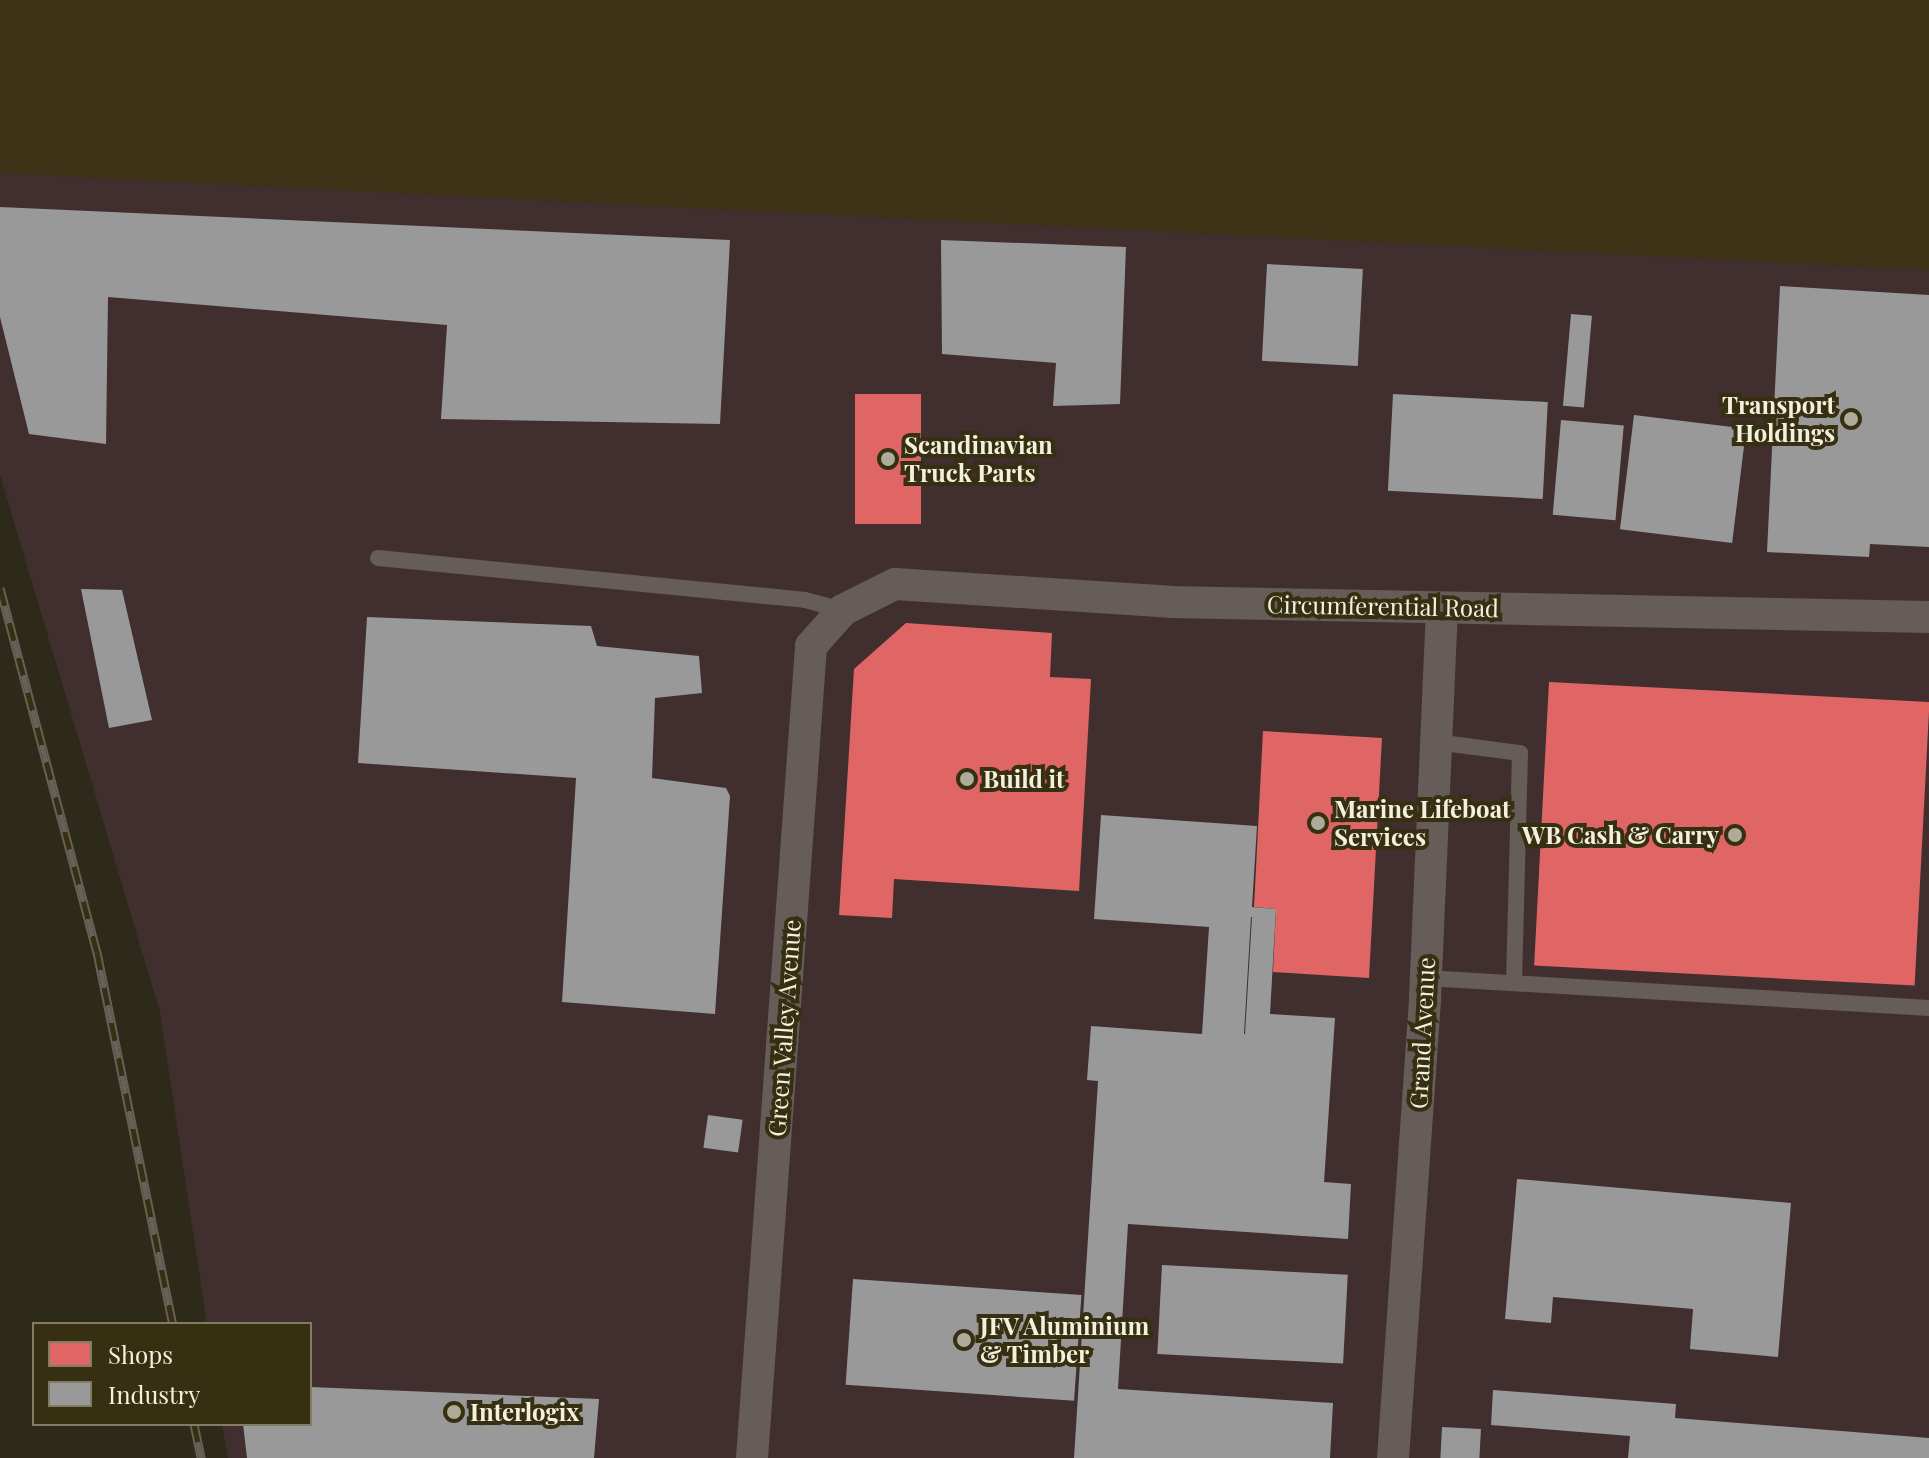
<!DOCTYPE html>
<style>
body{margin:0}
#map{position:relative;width:1929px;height:1458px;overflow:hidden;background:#2e2a1a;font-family:"Playfair Display",serif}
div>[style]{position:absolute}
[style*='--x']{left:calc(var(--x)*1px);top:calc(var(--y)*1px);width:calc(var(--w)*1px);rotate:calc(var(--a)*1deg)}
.industrial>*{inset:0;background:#412f30}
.sand>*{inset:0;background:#3d3417}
.shops>*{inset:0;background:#e06666;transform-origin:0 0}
.industry>*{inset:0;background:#999;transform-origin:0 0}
.service>*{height:16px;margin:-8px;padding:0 8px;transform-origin:8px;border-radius:8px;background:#665c58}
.minor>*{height:32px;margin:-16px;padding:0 16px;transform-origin:16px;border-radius:16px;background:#665c58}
.rail>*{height:9px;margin-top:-4.5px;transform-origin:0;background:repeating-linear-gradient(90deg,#362f12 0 18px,#666057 0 36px);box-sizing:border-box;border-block:2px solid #666057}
.dots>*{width:22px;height:22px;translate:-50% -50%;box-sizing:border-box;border:4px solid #362f12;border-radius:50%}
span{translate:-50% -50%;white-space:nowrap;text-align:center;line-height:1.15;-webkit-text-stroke:8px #362f12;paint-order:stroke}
.poi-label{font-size:24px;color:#f4f0de;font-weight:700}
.right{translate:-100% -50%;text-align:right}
.left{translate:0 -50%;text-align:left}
.street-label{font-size:24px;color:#f4f0de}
.legend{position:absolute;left:32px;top:1322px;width:280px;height:104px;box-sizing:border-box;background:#362f12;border:2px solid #827c64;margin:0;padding:10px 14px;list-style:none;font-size:24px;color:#f4f0de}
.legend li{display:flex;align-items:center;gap:16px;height:40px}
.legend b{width:40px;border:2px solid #827c64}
</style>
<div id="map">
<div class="industrial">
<div style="clip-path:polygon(0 173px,1929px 270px,1929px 1458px,228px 1458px,222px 1424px,310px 1424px,310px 1324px,207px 1324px,160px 1012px,0 475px)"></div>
</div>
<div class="sand">
<div style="clip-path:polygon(0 0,1929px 0,1929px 270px,0 173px)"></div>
</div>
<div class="shops">
<div style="left:855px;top:394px;width:66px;height:130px"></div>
<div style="clip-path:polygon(906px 623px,1052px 633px,1050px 677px,1091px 679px,1079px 891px,894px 879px,892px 918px,839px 915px,854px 669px)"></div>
<div style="left:1549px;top:682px;width:381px;height:284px;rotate:3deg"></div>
<div style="clip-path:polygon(1263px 731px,1382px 738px,1369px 978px,1273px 972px,1276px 909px,1254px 907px)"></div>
</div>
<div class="industry">
<div style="clip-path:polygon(0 207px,730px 240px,720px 424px,441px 419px,447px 325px,108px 297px,106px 444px,29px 434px,0 317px)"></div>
<div style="clip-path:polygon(941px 240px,1126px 247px,1120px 404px,1053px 406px,1056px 363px,942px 354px)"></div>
<div style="left:1267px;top:264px;width:96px;height:97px;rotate:3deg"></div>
<div style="clip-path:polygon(1780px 286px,1929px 295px,1929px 547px,1870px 544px,1869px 557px,1767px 552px)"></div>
<div style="left:1571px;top:314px;width:21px;height:92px;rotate:5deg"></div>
<div style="left:1393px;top:394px;width:155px;height:97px;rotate:3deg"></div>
<div style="left:1634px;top:415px;width:113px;height:115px;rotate:7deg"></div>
<div style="left:1561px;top:420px;width:63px;height:95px;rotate:5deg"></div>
<div style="clip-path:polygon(81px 589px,122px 590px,152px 720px,109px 728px)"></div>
<div style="clip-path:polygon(367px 617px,591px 626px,597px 646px,699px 656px,702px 693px,655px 698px,652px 778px,726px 788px,730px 796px,715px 1014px,562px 1002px,576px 778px,358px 763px)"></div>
<div style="clip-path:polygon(evenodd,1101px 815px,1257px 826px,1252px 907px,1276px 909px,1270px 1014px,1335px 1018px,1324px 1182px,1351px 1184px,1348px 1239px,1128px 1224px,1118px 1389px,1333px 1403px,1330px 1458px,1074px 1458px,1098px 1081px,1087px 1080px,1091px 1026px,1202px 1034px,1209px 927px,1094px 919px,1101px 815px,1251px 917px,1252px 917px,1245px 1034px,1244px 1034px,1251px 917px)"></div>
<div style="left:708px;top:1115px;width:35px;height:33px;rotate:8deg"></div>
<div style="clip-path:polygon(1517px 1179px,1791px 1203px,1778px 1357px,1690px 1349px,1693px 1309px,1553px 1297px,1551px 1323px,1505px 1319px)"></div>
<div style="left:1162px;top:1265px;width:186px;height:89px;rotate:3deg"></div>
<div style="left:853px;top:1279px;width:229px;height:106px;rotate:4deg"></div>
<div style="clip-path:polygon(310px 1387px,599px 1399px,594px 1458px,247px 1458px,243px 1424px,310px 1424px)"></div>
<div style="clip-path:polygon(1493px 1390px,1676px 1404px,1675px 1418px,1929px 1438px,1929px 1458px,1628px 1458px,1630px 1436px,1491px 1425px)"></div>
<div style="left:1442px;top:1427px;width:39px;height:31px;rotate:3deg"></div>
</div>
<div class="service">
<div style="--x:378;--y:558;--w:429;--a:5.6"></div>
<div style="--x:805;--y:600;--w:39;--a:15"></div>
<div style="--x:1436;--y:742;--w:85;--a:7.5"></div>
<div style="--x:1520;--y:753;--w:230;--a:91.5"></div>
<div style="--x:1426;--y:978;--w:504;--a:3.41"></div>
</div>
<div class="minor">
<div style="--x:752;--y:1458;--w:814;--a:-85.84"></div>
<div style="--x:811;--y:646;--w:48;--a:-48.4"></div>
<div style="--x:843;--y:610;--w:58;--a:-26.6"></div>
<div style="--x:895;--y:584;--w:276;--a:3.7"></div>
<div style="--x:1170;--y:602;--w:759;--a:1.13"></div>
<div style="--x:1393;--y:1458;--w:462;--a:-86"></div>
<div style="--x:1425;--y:997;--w:389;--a:-87.5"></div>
</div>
<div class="rail">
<div style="--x:0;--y:588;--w:377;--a:75.1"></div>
<div style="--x:97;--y:952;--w:380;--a:78.5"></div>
<div style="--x:194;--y:1424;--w:35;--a:78"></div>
</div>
<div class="dots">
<div style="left:1851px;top:419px;background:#afab99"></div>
<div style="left:888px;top:459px;background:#afab99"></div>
<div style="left:967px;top:779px;background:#afab99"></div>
<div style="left:1318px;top:823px;background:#afab99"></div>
<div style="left:1735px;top:835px;background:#afab99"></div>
<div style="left:964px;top:1340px;background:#afab99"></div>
<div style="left:454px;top:1412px;background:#afab99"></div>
</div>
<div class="poi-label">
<span class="right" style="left:1835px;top:419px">Transport<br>Holdings</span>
<span class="left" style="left:904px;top:459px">Scandinavian<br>Truck Parts</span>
<span class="left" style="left:983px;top:779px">Build it</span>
<span class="left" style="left:1334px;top:823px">Marine Lifeboat<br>Services</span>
<span class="right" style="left:1719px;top:835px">WB Cash &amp; Carry</span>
<span class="left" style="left:980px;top:1340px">JFV Aluminium<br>&amp; Timber</span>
<span class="left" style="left:470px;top:1412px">Interlogix</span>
</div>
<div class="street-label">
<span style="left:1383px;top:606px;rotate:1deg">Circumferential Road</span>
<span style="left:784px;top:1028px;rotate:-86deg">Green Valley Avenue</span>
<span style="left:1422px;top:1033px;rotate:-87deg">Grand Avenue</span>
</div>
<ul class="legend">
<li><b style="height:22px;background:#e06666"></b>Shops</li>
<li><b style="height:22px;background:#999"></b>Industry</li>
</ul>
</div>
